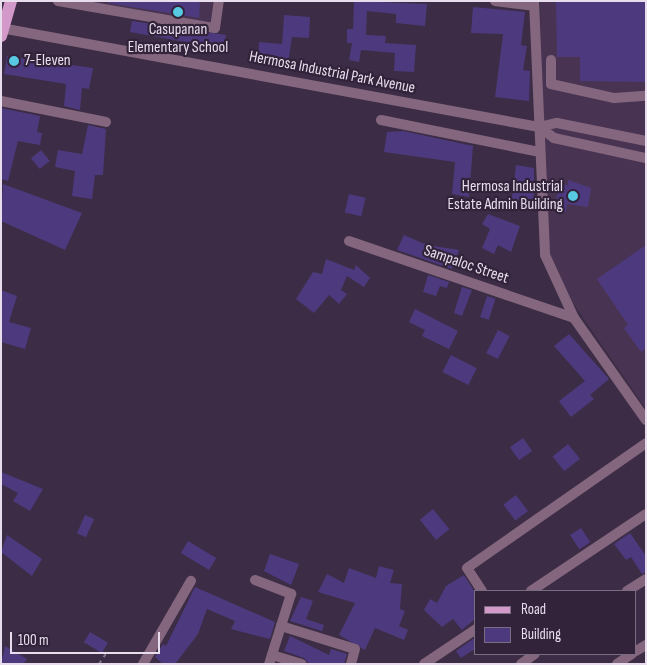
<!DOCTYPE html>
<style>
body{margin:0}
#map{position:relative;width:647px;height:665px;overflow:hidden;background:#3c2c45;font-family:"Sofia Sans Condensed",sans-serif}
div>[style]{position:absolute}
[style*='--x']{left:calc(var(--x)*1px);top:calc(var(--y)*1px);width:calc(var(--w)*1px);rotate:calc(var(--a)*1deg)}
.built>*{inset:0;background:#483452}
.building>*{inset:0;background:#4d3a7e;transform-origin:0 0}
.path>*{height:2px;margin-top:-1px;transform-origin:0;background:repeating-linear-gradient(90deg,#817489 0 4px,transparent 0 8px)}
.minor>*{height:10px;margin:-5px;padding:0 5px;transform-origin:5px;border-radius:5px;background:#84677e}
.major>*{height:12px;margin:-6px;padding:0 6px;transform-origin:6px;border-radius:6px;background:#d399c9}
.dots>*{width:14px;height:14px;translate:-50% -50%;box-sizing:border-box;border:2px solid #32223a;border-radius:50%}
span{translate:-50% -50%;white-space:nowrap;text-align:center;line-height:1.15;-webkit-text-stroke:4.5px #32223a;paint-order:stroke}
.poi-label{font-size:16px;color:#e7ddec}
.left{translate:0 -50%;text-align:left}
.right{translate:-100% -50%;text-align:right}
.street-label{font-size:16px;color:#e7ddec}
.frame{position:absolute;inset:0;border:2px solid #e7ddec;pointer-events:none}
.legend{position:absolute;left:474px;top:590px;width:162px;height:65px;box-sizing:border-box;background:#32223a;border:1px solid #7a6d81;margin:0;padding:6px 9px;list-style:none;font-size:15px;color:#e7ddec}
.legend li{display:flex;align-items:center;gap:10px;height:25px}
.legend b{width:25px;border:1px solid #7a6d81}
.scale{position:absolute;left:10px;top:632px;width:150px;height:22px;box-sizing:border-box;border:2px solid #e7ddec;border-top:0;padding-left:6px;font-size:15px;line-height:18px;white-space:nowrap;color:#e7ddec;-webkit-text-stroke:4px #32223a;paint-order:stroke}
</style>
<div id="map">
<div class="built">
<div style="clip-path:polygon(78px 1px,215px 1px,210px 24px)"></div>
<div style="clip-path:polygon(540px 1px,646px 1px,646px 409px,555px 277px,547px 251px)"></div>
</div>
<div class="building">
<div style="clip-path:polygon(200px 1px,199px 18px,108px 3px,108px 1px)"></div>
<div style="clip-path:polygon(354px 1px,427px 4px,425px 26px,396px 23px,396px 14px,367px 11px,366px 35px,386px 36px,385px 43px,416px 45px,414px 72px,394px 71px,395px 53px,361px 50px,359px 62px,349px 60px,352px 43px,347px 43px,347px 29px,353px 29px)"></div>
<div style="clip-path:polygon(556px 1px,646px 1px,646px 82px,580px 81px,580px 57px,557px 57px)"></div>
<div style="clip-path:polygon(473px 7px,525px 12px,521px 45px,527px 46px,523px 70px,530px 71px,529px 101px,495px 97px,503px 34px,471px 33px)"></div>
<div style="clip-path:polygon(284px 15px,310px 17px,309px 38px,292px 37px,288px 63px,258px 58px,259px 42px,282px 44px)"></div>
<div style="clip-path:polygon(132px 21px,226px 35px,224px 49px,130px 32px)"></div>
<div style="clip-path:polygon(7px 56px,93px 68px,89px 89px,82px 88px,80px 110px,64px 106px,66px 84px,4px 74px)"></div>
<div style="clip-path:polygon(1px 108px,40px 116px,37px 132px,42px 133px,40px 145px,18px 141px,8px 181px,1px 179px)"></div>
<div style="clip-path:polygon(88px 125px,106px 129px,103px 175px,95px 175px,92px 199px,72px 196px,75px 171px,55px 167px,58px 150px,82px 154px)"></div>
<div style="clip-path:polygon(403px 131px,473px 146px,469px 197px,452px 194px,455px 162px,384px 152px,387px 132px)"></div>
<div style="left:41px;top:150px;width:14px;height:13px;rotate:51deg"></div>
<div style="clip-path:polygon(516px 165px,534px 168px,534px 205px,511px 205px)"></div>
<div style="clip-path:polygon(568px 180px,591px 188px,588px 207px,567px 204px,566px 212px,555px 210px,559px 184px,568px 185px)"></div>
<div style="clip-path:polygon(3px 184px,82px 213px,65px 250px,1px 221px)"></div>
<div style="left:349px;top:194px;width:17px;height:19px;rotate:13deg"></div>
<div style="clip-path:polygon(488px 214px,520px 226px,511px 252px,498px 245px,494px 254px,482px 248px,490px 229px,482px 224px)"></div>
<div style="clip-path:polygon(404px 235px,427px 245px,459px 250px,452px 269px,397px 250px)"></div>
<div style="clip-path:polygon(646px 245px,646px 348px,641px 352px,624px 328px,628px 325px,597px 279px)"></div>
<div style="clip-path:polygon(326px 259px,354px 270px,356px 265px,370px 278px,364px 287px,347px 276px,341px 290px,347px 294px,339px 304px,329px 295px,314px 313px,296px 299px,313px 272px,322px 274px)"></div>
<div style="clip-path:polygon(428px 275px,449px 282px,447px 288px,440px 286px,436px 296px,423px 292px)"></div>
<div style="clip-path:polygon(462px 287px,472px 290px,462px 316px,454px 313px)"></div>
<div style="clip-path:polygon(1px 290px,17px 296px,9px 322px,31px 328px,25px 349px,1px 342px)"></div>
<div style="left:487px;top:296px;width:9px;height:22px;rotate:18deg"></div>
<div style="clip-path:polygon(415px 309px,458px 331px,449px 349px,422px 336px,425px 330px,409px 322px)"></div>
<div style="left:498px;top:330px;width:13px;height:26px;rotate:27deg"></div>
<div style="clip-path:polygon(569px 334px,609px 379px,590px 395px,594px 399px,571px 417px,559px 401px,585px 381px,554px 346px)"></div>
<div style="left:451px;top:355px;width:29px;height:19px;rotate:27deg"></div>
<div style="left:523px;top:438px;width:16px;height:16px;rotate:55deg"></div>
<div style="left:568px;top:444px;width:19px;height:20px;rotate:51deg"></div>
<div style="clip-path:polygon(1px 472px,43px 489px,30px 511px,13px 501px,18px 493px,1px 484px)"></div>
<div style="left:516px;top:495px;width:20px;height:16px;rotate:53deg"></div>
<div style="left:433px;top:509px;width:26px;height:17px;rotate:51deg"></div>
<div style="left:85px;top:515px;width:10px;height:20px;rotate:24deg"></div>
<div style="left:581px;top:528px;width:17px;height:13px;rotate:57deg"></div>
<div style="clip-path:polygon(630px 533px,646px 556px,646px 572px,642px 574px,631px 557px,626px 560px,614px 544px)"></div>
<div style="clip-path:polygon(7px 535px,42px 559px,32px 576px,1px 552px)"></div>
<div style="left:188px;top:541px;width:33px;height:14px;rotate:31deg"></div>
<div style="clip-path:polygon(270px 554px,299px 564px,291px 585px,264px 571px)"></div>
<div style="clip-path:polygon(379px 566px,394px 570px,390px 583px,402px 584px,400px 609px,405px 611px,399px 626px,408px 630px,404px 640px,375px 628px,365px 650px,339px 635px,355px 603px,318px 592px,327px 574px,344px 583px,349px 568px,376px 578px)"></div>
<div style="clip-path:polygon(464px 575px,476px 594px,476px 618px,462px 630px,453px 619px,442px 627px,424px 610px,430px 599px,437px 603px,446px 586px)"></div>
<div style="clip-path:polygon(195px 587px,275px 622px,270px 639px,231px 629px,235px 621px,207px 609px,198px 634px,175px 664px,163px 664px,155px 657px,163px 644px,166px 646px)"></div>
<div style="clip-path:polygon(301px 597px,313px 601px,306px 619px,324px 625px,322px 631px,290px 621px)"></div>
<div style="left:90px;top:632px;width:21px;height:12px;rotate:31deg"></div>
<div style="clip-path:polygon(290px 636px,329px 655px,331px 649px,347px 654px,344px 664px,309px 664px,304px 658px,284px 651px)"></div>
<div style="clip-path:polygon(476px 637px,476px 655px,473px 650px,461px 658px,456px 651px)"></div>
<div style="clip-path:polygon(5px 646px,27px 659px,23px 664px,1px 664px)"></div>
</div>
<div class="path">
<div style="--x:99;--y:664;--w:14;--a:-56"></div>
</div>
<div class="minor">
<div style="--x:58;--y:1;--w:159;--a:9.8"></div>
<div style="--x:215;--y:28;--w:27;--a:-82"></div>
<div style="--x:495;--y:1;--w:39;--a:7"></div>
<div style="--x:534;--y:1;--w:254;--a:87.5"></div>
<div style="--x:545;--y:255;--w:69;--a:65.3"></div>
<div style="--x:574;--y:318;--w:125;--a:54.8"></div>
<div style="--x:1;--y:28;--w:547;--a:10.43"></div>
<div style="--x:539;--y:127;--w:18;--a:-13"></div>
<div style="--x:557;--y:123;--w:91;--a:11.4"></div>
<div style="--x:551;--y:60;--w:24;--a:90"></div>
<div style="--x:551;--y:84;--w:65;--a:12.5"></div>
<div style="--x:614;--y:98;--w:32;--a:-4"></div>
<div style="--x:1;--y:101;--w:107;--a:11.3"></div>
<div style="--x:381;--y:120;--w:161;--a:11.4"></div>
<div style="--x:539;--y:127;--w:19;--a:36"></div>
<div style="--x:554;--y:138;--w:94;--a:12.3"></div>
<div style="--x:349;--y:241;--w:238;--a:18.9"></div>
<div style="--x:255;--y:580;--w:39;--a:21"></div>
<div style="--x:291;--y:594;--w:73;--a:107.4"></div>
<div style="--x:482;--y:591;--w:27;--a:-123"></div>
<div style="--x:467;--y:568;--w:218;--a:-34.9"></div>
<div style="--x:531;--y:591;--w:138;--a:-33.8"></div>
<div style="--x:627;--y:591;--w:22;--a:-32"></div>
<div style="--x:281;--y:626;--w:77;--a:17.3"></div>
<div style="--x:355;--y:649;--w:16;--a:105"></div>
<div style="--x:636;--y:651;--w:12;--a:-31"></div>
<div style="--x:272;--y:655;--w:31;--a:17"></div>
<div style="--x:143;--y:664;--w:96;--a:-60"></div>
<div style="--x:424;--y:664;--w:63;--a:-33.9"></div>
<div style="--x:521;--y:664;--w:17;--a:-36"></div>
<div style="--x:617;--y:664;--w:18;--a:-34"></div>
</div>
<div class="major">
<div style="--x:1;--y:36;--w:36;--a:-74"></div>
</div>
<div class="dots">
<div style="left:178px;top:12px;background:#57c9e2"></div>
<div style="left:14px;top:61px;background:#57c9e2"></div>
<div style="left:573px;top:196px;background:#57c9e2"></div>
</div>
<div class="poi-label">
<span style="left:178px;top:39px">Casupanan<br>Elementary School</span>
<span class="left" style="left:24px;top:61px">7-Eleven</span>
<span class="right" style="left:563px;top:196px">Hermosa Industrial<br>Estate Admin Building</span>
</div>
<div class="street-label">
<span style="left:332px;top:73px;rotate:11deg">Hermosa Industrial Park Avenue</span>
<span style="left:466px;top:265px;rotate:19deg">Sampaloc Street</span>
</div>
<div class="frame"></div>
<ul class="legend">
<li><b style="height:6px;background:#d399c9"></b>Road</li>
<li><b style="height:14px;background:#4d3a7e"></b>Building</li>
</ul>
<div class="scale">100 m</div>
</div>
